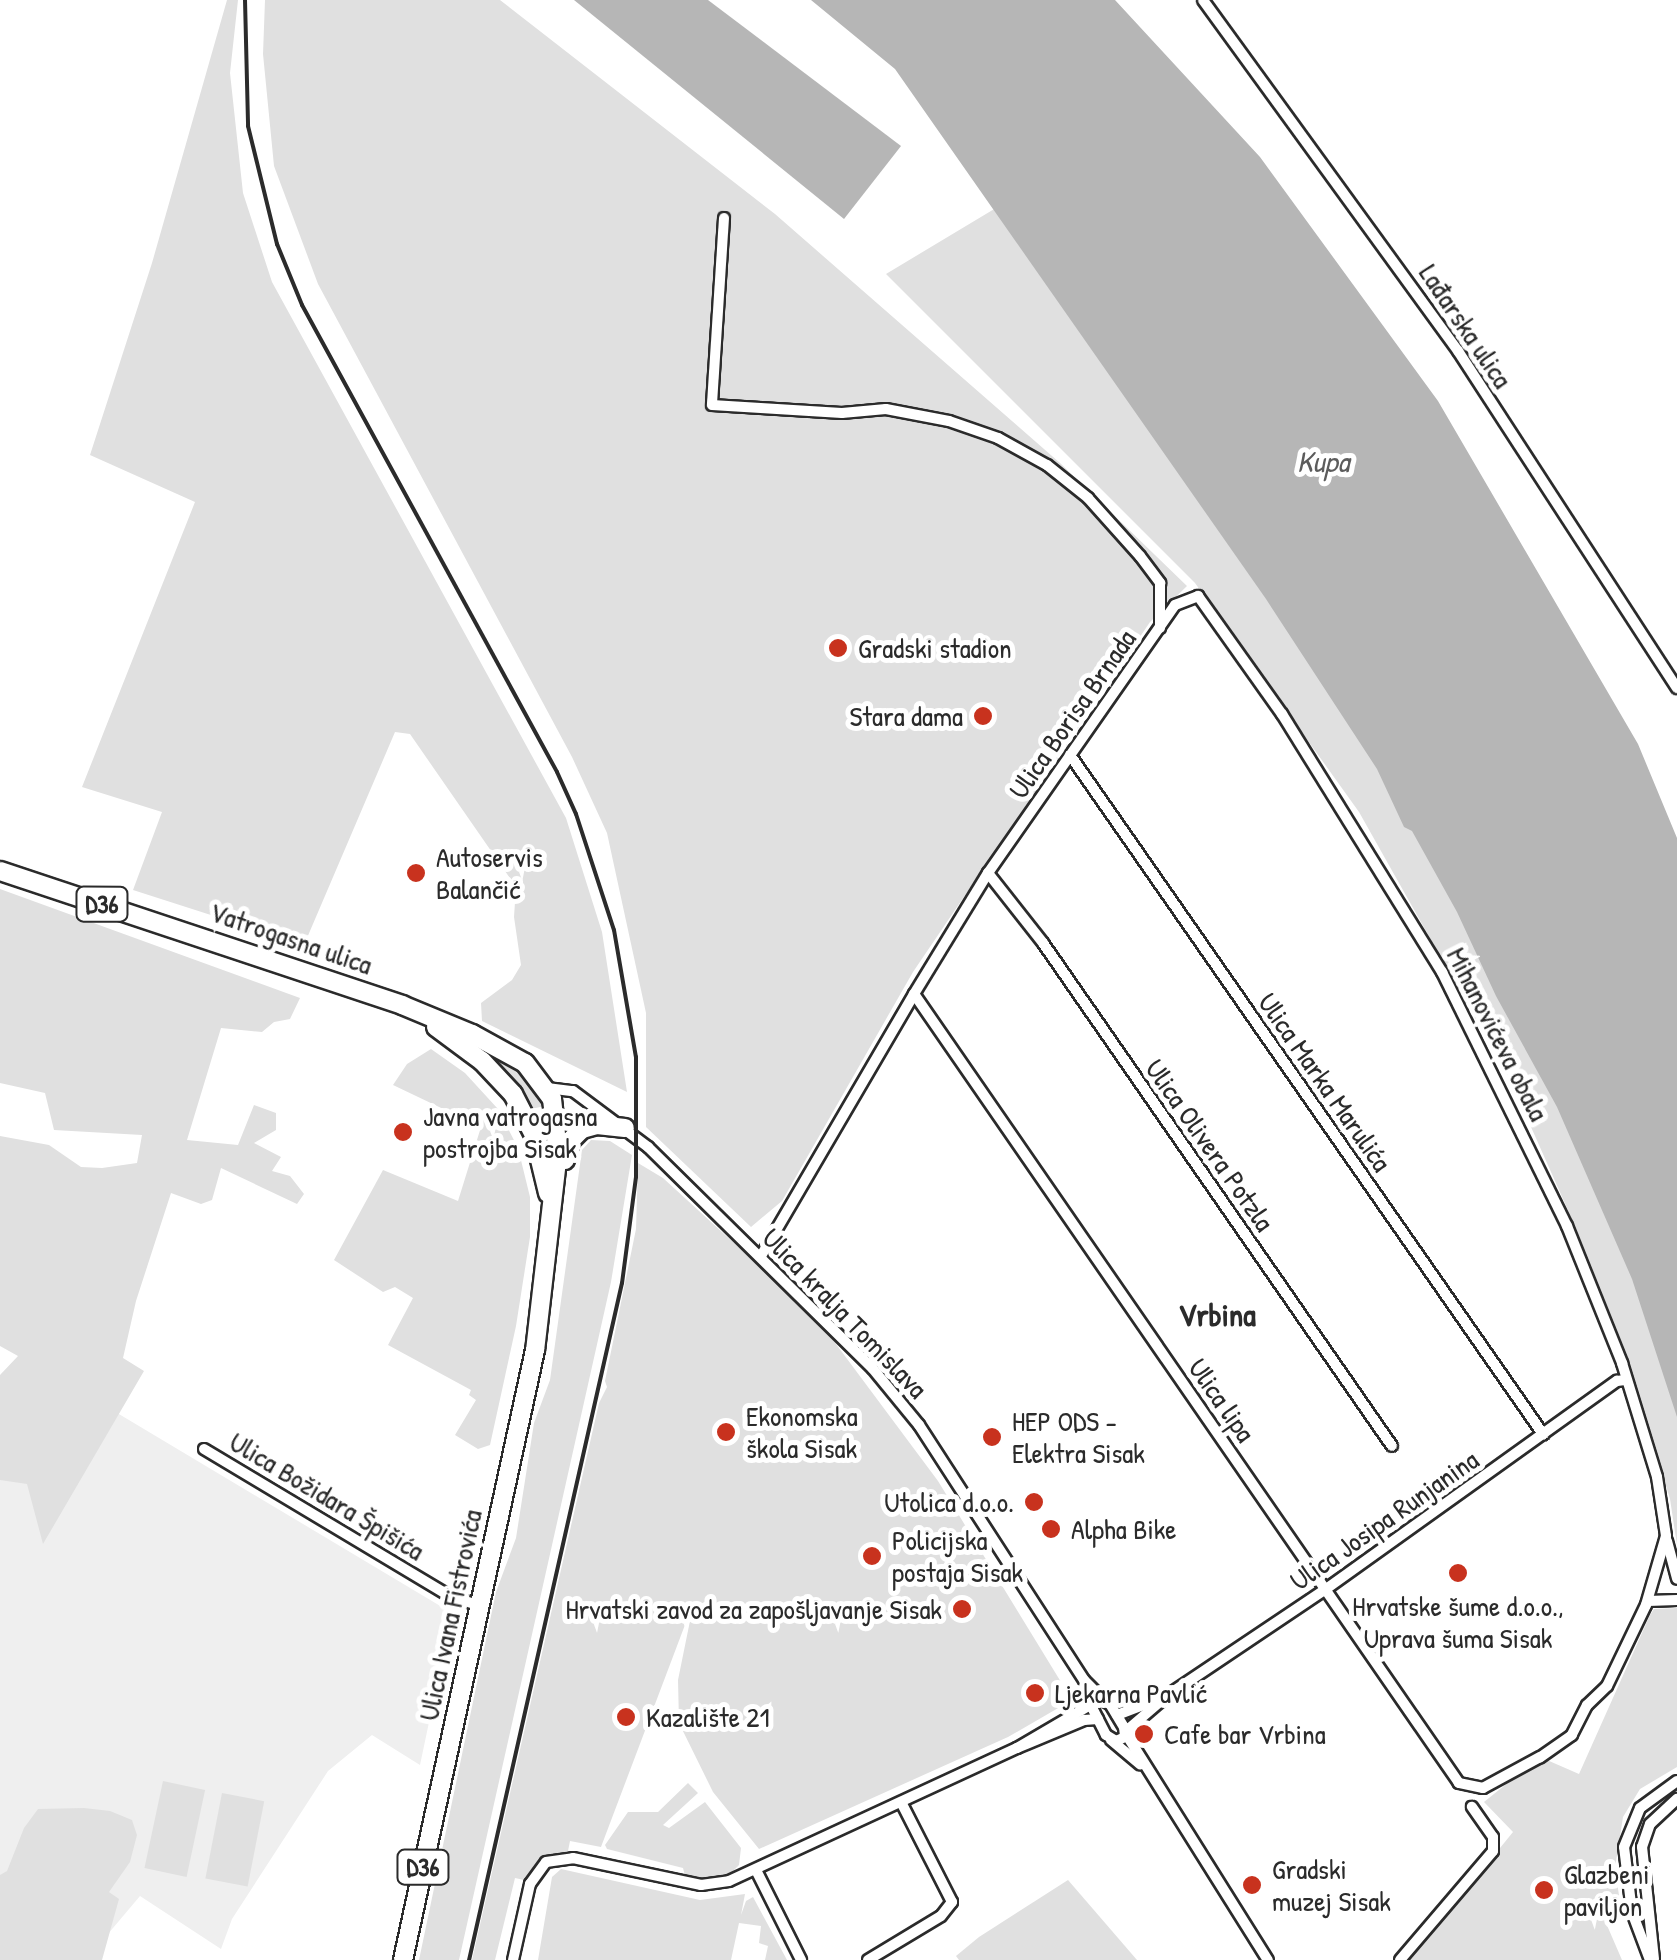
<!DOCTYPE html>
<meta charset="utf-8">
<style>
body{margin:0}
#map{position:relative;width:1677px;height:1960px;overflow:hidden;background:#fff;font-family:"Patrick Hand",sans-serif}
div>[style]{position:absolute}
[style*='--x']{left:calc(var(--x)*1px);top:calc(var(--y)*1px);width:calc(var(--w)*1px);rotate:calc(var(--a)*1deg)}
.built>*{inset:0;background:#efefef}
.green>*{inset:0;background:#e0e0e0;transform-origin:0 0}
.water>*{inset:0;background:#b6b6b6}
.roads{filter:drop-shadow(2px 0 #2b2b2b) drop-shadow(-2px 0 #2b2b2b) drop-shadow(0 2px #2b2b2b) drop-shadow(0 -2px #2b2b2b)}
.minor>*{height:10px;margin:-5px;padding:0 5px;transform-origin:5px;border-radius:5px;background:#fff}
.primary>*{height:18px;margin:-9px;padding:0 9px;transform-origin:9px;border-radius:9px;background:#fff}
.rail>*{height:4px;margin:-2px;padding:0 2px;transform-origin:2px;border-radius:2px;background:#2b2b2b}
.dots>*{width:28px;height:28px;translate:-50% -50%;box-sizing:border-box;border:5px solid #fff;border-radius:50%}
span{translate:-50% -50%;white-space:nowrap;text-align:center;line-height:1.15;-webkit-text-stroke:10px #fff;paint-order:stroke}
.shield-label span{padding:2px 8px;background:#fff;border:2px solid;border-radius:8px;-webkit-text-stroke-width:0}
.shield-label{font-size:25px;color:#2b2b2b;font-weight:700}
.street-label{font-size:28px;color:#2b2b2b}
.poi-label{font-size:28px;color:#2b2b2b}
.left{translate:0 -50%;text-align:left}
.right{translate:-100% -50%;text-align:right}
.water-label{font-size:30px;color:#5c5c5c;font-style:italic}
.quarter-label{font-size:32px;color:#2b2b2b;font-weight:700}
</style>
<div id="map">
<div class="built">
<div style="clip-path:polygon(52px 1374px,452px 1613px,420px 1765px,372px 1735px,328px 1771px,232px 1919px,221px 1949px,140px 1896px,86px 1960px,0 1960px,0 1412px)"></div>
</div>
<div class="green">
<div style="clip-path:polygon(227px 0,238px 0,230px 73px,243px 193px,272px 282px,566px 818px,602px 932px,627px 1092px,482px 1021px,481px 1003px,512px 980px,521px 965px,514px 917px,516px 887px,410px 734px,395px 732px,304px 945px,133px 890px,162px 812px,82px 787px,195px 502px,90px 455px,152px 263px)"></div>
<div style="clip-path:polygon(265px 0,500px 0,775px 214px,1060px 463px,1187px 586px,1150px 622px,913px 972px,782px 1201px,751px 1227px,646px 1127px,646px 1013px,607px 833px,572px 757px,318px 284px,274px 166px,263px 54px)"></div>
<div style="clip-path:polygon(1039px 182px,1677px 1134px,1677px 1545px,1670px 1499px,1632px 1374px,1575px 1226px,1511px 1082px,1359px 812px,1195px 583px,886px 274px)"></div>
<div style="clip-path:polygon(0 889px,300px 998px,290px 1019px,274px 1022px,262px 1032px,221px 1028px,187px 1140px,238px 1145px,254px 1105px,276px 1113px,276px 1130px,254px 1143px,281px 1157px,272px 1171px,290px 1176px,304px 1194px,297px 1204px,221px 1168px,212px 1200px,201px 1204px,171px 1193px,136px 1301px,123px 1358px,144px 1371px,43px 1544px,27px 1484px,0 1480px,0 1375px,18px 1356px,0 1346px,0 1136px,49px 1145px,81px 1167px,102px 1168px,137px 1163px,142px 1135px,54px 1130px,45px 1093px,0 1083px)"></div>
<div style="clip-path:polygon(431px 1049px,465px 1073px,498px 1109px,518px 1148px,530px 1197px,530px 1237px,516px 1326px,490px 1445px,478px 1449px,455px 1435px,476px 1400px,469px 1395px,471px 1390px,388px 1345px,413px 1298px,395px 1287px,383px 1292px,334px 1260px,383px 1170px,458px 1201px,481px 1127px,393px 1085px,407px 1064px)"></div>
<div style="clip-path:polygon(491px 1055px,524px 1073px,540px 1092px,545px 1106px,531px 1109px,486px 1056px)"></div>
<div style="clip-path:polygon(591px 1140px,610px 1141px,632px 1155px,611px 1282px,459px 1960px,419px 1960px,496px 1592px,516px 1538px,534px 1423px,550px 1380px,582px 1150px)"></div>
<div style="clip-path:polygon(638px 1163px,663px 1178px,795px 1299px,833px 1340px,938px 1481px,1072px 1700px,1008px 1737px,759px 1849px,713px 1792px,679px 1723px,678px 1680px,694px 1601px,601px 1847px,570px 1841px,568px 1851px,541px 1859px,524px 1880px,515px 1878px,495px 1960px,472px 1960px,599px 1403px,607px 1387px,605px 1381px,636px 1229px)"></div>
<div style="clip-path:polygon(1677px 1608px,1677px 1767px,1640px 1789px,1623px 1817px,1615px 1868px,1622px 1916px,1606px 1923px,1622px 1960px,1409px 1960px,1513px 1832px,1484px 1802px,1540px 1757px,1579px 1774px,1650px 1615px,1654px 1609px)"></div>
<div style="left:163px;top:1781px;width:43px;height:89px;rotate:12deg"></div>
<div style="clip-path:polygon(688px 1783px,698px 1793px,663px 1825px,669px 1828px,705px 1802px,741px 1848px,739px 1865px,732px 1872px,712px 1878px,685px 1876px,683px 1868px,607px 1849px,605px 1845px,628px 1812px,658px 1812px)"></div>
<div style="left:222px;top:1793px;width:43px;height:87px;rotate:11deg"></div>
<div style="clip-path:polygon(84px 1808px,110px 1811px,132px 1820px,137px 1835px,130px 1862px,109px 1892px,119px 1899px,102px 1960px,0 1960px,0 1875px,7px 1871px,24px 1828px,38px 1809px)"></div>
<div style="clip-path:polygon(561px 1869px,700px 1900px,745px 1894px,741px 1915px,746px 1901px,753px 1897px,787px 1960px,765px 1960px,768px 1946px,759px 1943px,761px 1926px,739px 1923px,731px 1960px,538px 1960px,552px 1877px)"></div>
<div style="clip-path:polygon(1068px 1880px,1137px 1960px,959px 1960px,956px 1956px,979px 1937px)"></div>
</div>
<div class="water">
<div style="clip-path:polygon(574px 0,708px 0,901px 146px,844px 219px)"></div>
<div style="clip-path:polygon(811px 0,1115px 0,1260px 157px,1438px 401px,1638px 744px,1677px 838px,1677px 1417px,1632px 1279px,1557px 1107px,1496px 996px,1457px 912px,1412px 831px,1404px 827px,1377px 769px,1266px 599px,895px 69px)"></div>
</div>
<div class="roads">
<div class="minor">
<div style="--x:1203;--y:0;--w:434;--a:54"></div>
<div style="--x:1458;--y:351;--w:402;--a:57"></div>
<div style="--x:724;--y:218;--w:187;--a:93.7"></div>
<div style="--x:712;--y:405;--w:130;--a:3.5"></div>
<div style="--x:842;--y:413;--w:44;--a:-5.2"></div>
<div style="--x:886;--y:409;--w:64;--a:10.8"></div>
<div style="--x:949;--y:421;--w:52;--a:19.1"></div>
<div style="--x:998;--y:438;--w:56;--a:28.9"></div>
<div style="--x:1047;--y:465;--w:53;--a:38.8"></div>
<div style="--x:1088;--y:498;--w:78;--a:48.1"></div>
<div style="--x:1140;--y:556;--w:34;--a:53"></div>
<div style="--x:1160;--y:583;--w:45;--a:90"></div>
<div style="--x:1070;--y:755;--w:828;--a:55.14"></div>
<div style="--x:988;--y:873;--w:89;--a:51.8"></div>
<div style="--x:1043;--y:943;--w:612;--a:55.25"></div>
<div style="--x:547;--y:1088;--w:26;--a:7"></div>
<div style="--x:573;--y:1091;--w:94;--a:36.7"></div>
<div style="--x:648;--y:1147;--w:316;--a:44.6"></div>
<div style="--x:873;--y:1369;--w:72;--a:50.6"></div>
<div style="--x:919;--y:1425;--w:304;--a:57.1"></div>
<div style="--x:1084;--y:1680;--w:25;--a:45"></div>
<div style="--x:761;--y:1256;--w:303;--a:-59.7"></div>
<div style="--x:914;--y:994;--w:142;--a:-58.6"></div>
<div style="--x:988;--y:873;--w:327;--a:-55.1"></div>
<div style="--x:1175;--y:605;--w:25;--a:-21"></div>
<div style="--x:1198;--y:596;--w:145;--a:54.6"></div>
<div style="--x:1282;--y:714;--w:304;--a:58.2"></div>
<div style="--x:1442;--y:972;--w:283;--a:63.8"></div>
<div style="--x:1567;--y:1226;--w:148;--a:68.1"></div>
<div style="--x:1622;--y:1363;--w:119;--a:72.9"></div>
<div style="--x:1657;--y:1477;--w:60;--a:81.3"></div>
<div style="--x:1666;--y:1536;--w:72;--a:106.2"></div>
<div style="--x:1646;--y:1605;--w:90;--a:115.7"></div>
<div style="--x:1607;--y:1686;--w:28;--a:136"></div>
<div style="--x:1587;--y:1705;--w:34;--a:117"></div>
<div style="--x:1572;--y:1735;--w:39;--a:145"></div>
<div style="--x:1540;--y:1757;--w:65;--a:151.5"></div>
<div style="--x:1483;--y:1788;--w:25;--a:-168"></div>
<div style="--x:1459;--y:1783;--w:959;--a:-124.63"></div>
<div style="--x:204;--y:1449;--w:287;--a:30.9"></div>
<div style="--x:450;--y:1596;--w:32;--a:18"></div>
<div style="--x:1667;--y:1541;--w:39;--a:75"></div>
<div style="--x:1648;--y:1601;--w:29;--a:-2"></div>
<div style="--x:1086;--y:1685;--w:20;--a:72"></div>
<div style="--x:1092;--y:1704;--w:87;--a:149.6"></div>
<div style="--x:1017;--y:1748;--w:73;--a:-22.7"></div>
<div style="--x:1084;--y:1720;--w:14;--a:-4"></div>
<div style="--x:1099;--y:1698;--w:13;--a:29"></div>
<div style="--x:1110;--y:1704;--w:27;--a:59"></div>
<div style="--x:1124;--y:1727;--w:10;--a:84"></div>
<div style="--x:1125;--y:1737;--w:10;--a:156"></div>
<div style="--x:1116;--y:1741;--w:12;--a:-149"></div>
<div style="--x:1106;--y:1735;--w:30;--a:-117"></div>
<div style="--x:1092;--y:1708;--w:12;--a:-55"></div>
<div style="--x:1117;--y:1715;--w:53;--a:-20.8"></div>
<div style="--x:1126;--y:1731;--w:55;--a:-40.6"></div>
<div style="--x:1168;--y:1695;--w:190;--a:-33.9"></div>
<div style="--x:1326;--y:1589;--w:358;--a:-35.6"></div>
<div style="--x:1617;--y:1381;--w:8;--a:-7"></div>
<div style="--x:1126;--y:1734;--w:267;--a:57.9"></div>
<div style="--x:1111;--y:1740;--w:38;--a:40"></div>
<div style="--x:756;--y:1870;--w:101;--a:63.4"></div>
<div style="--x:1654;--y:1959;--w:113;--a:-96.1"></div>
<div style="--x:1642;--y:1847;--w:24;--a:-71"></div>
<div style="--x:1650;--y:1824;--w:37;--a:-43"></div>
<div style="--x:513;--y:1960;--w:78;--a:-77.4"></div>
<div style="--x:530;--y:1884;--w:27;--a:-54"></div>
<div style="--x:546;--y:1862;--w:27;--a:-8"></div>
<div style="--x:573;--y:1858;--w:131;--a:11.9"></div>
<div style="--x:701;--y:1885;--w:28;--a:-8"></div>
<div style="--x:729;--y:1881;--w:317;--a:-24.8"></div>
<div style="--x:868;--y:1960;--w:85;--a:-31.1"></div>
<div style="--x:941;--y:1916;--w:18;--a:-52"></div>
<div style="--x:952;--y:1902;--w:112;--a:-117"></div>
<div style="--x:1400;--y:1960;--w:143;--a:-49.5"></div>
<div style="--x:1493;--y:1851;--w:14;--a:-90"></div>
<div style="--x:1493;--y:1837;--w:37;--a:-125"></div>
<div style="--x:1650;--y:1960;--w:51;--a:-110.6"></div>
<div style="--x:1632;--y:1912;--w:65;--a:-97"></div>
<div style="--x:1624;--y:1847;--w:42;--a:-67.7"></div>
<div style="--x:1640;--y:1808;--w:46;--a:-36.1"></div>
</div>
<div class="primary">
<div style="--x:0;--y:871;--w:424;--a:18.4"></div>
<div style="--x:402;--y:1005;--w:76;--a:22.5"></div>
<div style="--x:472;--y:1034;--w:60;--a:28.7"></div>
<div style="--x:525;--y:1063;--w:45;--a:53.1"></div>
<div style="--x:552;--y:1099;--w:53;--a:83.5"></div>
<div style="--x:558;--y:1152;--w:199;--a:96.6"></div>
<div style="--x:535;--y:1350;--w:624;--a:102.21"></div>
<div style="--x:436;--y:1027;--w:57;--a:36.5"></div>
<div style="--x:482;--y:1061;--w:45;--a:46.8"></div>
<div style="--x:513;--y:1094;--w:46;--a:62.9"></div>
<div style="--x:534;--y:1135;--w:60;--a:76.4"></div>
<div style="--x:565;--y:1160;--w:20;--a:-75"></div>
<div style="--x:570;--y:1141;--w:17;--a:-45"></div>
<div style="--x:582;--y:1129;--w:16;--a:-15"></div>
<div style="--x:597;--y:1125;--w:28;--a:6"></div>
</div>
</div>
<div class="rail">
<div style="--x:245;--y:0;--w:126;--a:88.6"></div>
<div style="--x:248;--y:126;--w:122;--a:76.2"></div>
<div style="--x:277;--y:244;--w:66;--a:67.7"></div>
<div style="--x:302;--y:305;--w:532;--a:61.36"></div>
<div style="--x:557;--y:772;--w:46;--a:65.7"></div>
<div style="--x:576;--y:814;--w:122;--a:71.9"></div>
<div style="--x:614;--y:930;--w:129;--a:80.2"></div>
<div style="--x:636;--y:1057;--w:120;--a:90"></div>
<div style="--x:636;--y:1177;--w:107;--a:97.5"></div>
<div style="--x:622;--y:1283;--w:694;--a:102.73"></div>
</div>
<div class="dots">
<div style="left:838px;top:648px;background:#c8321e"></div>
<div style="left:983px;top:716px;background:#c8321e"></div>
<div style="left:416px;top:873px;background:#c8321e"></div>
<div style="left:403px;top:1132px;background:#c8321e"></div>
<div style="left:726px;top:1432px;background:#c8321e"></div>
<div style="left:992px;top:1437px;background:#c8321e"></div>
<div style="left:1034px;top:1502px;background:#c8321e"></div>
<div style="left:1051px;top:1529px;background:#c8321e"></div>
<div style="left:872px;top:1556px;background:#c8321e"></div>
<div style="left:1458px;top:1573px;background:#c8321e"></div>
<div style="left:962px;top:1609px;background:#c8321e"></div>
<div style="left:1035px;top:1693px;background:#c8321e"></div>
<div style="left:626px;top:1717px;background:#c8321e"></div>
<div style="left:1144px;top:1734px;background:#c8321e"></div>
<div style="left:1252px;top:1885px;background:#c8321e"></div>
<div style="left:1544px;top:1890px;background:#c8321e"></div>
</div>
<div class="shield-label">
<span style="left:102px;top:904px">D36</span>
<span style="left:423px;top:1867px">D36</span>
</div>
<div class="street-label">
<span style="left:1466px;top:326px;rotate:56deg">Lađarska ulica</span>
<span style="left:1072px;top:714px;rotate:-55deg">Ulica Borisa Brnada</span>
<span style="left:291px;top:938px;rotate:19deg">Vatrogasna ulica</span>
<span style="left:1498px;top:1034px;rotate:63deg">Mihanovićeva obala</span>
<span style="left:1325px;top:1082px;rotate:55deg">Ulica Marka Marulića</span>
<span style="left:1210px;top:1145px;rotate:55deg">Ulica Olivera Potzla</span>
<span style="left:845px;top:1313px;rotate:46deg">Ulica kralja Tomislava</span>
<span style="left:1222px;top:1400px;rotate:55deg">Ulica lipa</span>
<span style="left:327px;top:1496px;rotate:31deg">Ulica Božidara Špišića</span>
<span style="left:1384px;top:1520px;rotate:-35deg">Ulica Josipa Runjanina</span>
<span style="left:450px;top:1615px;rotate:-78deg">Ulica Ivana Fistrovića</span>
</div>
<div class="poi-label">
<span class="left" style="left:858px;top:648px">Gradski stadion</span>
<span class="right" style="left:963px;top:716px">Stara dama</span>
<span class="left" style="left:436px;top:873px">Autoservis<br>Balančić</span>
<span class="left" style="left:423px;top:1132px">Javna vatrogasna<br>postrojba Sisak</span>
<span class="left" style="left:746px;top:1432px">Ekonomska<br>škola Sisak</span>
<span class="left" style="left:1012px;top:1437px">HEP ODS -<br>Elektra Sisak</span>
<span class="right" style="left:1014px;top:1502px">Utolica d.o.o.</span>
<span class="left" style="left:1071px;top:1529px">Alpha Bike</span>
<span class="left" style="left:892px;top:1556px">Policijska<br>postaja Sisak</span>
<span style="left:1458px;top:1622px">Hrvatske šume d.o.o.,<br>Uprava šuma Sisak</span>
<span class="right" style="left:942px;top:1609px">Hrvatski zavod za zapošljavanje Sisak</span>
<span class="left" style="left:1055px;top:1693px">Ljekarna Pavlić</span>
<span class="left" style="left:646px;top:1717px">Kazalište 21</span>
<span class="left" style="left:1164px;top:1734px">Cafe bar Vrbina</span>
<span class="left" style="left:1272px;top:1885px">Gradski<br>muzej Sisak</span>
<span class="left" style="left:1564px;top:1890px">Glazbeni<br>paviljon</span>
</div>
<div class="water-label">
<span style="left:1323px;top:461px">Kupa</span>
</div>
<div class="quarter-label">
<span style="left:1217px;top:1315px">Vrbina</span>
</div>
</div>
